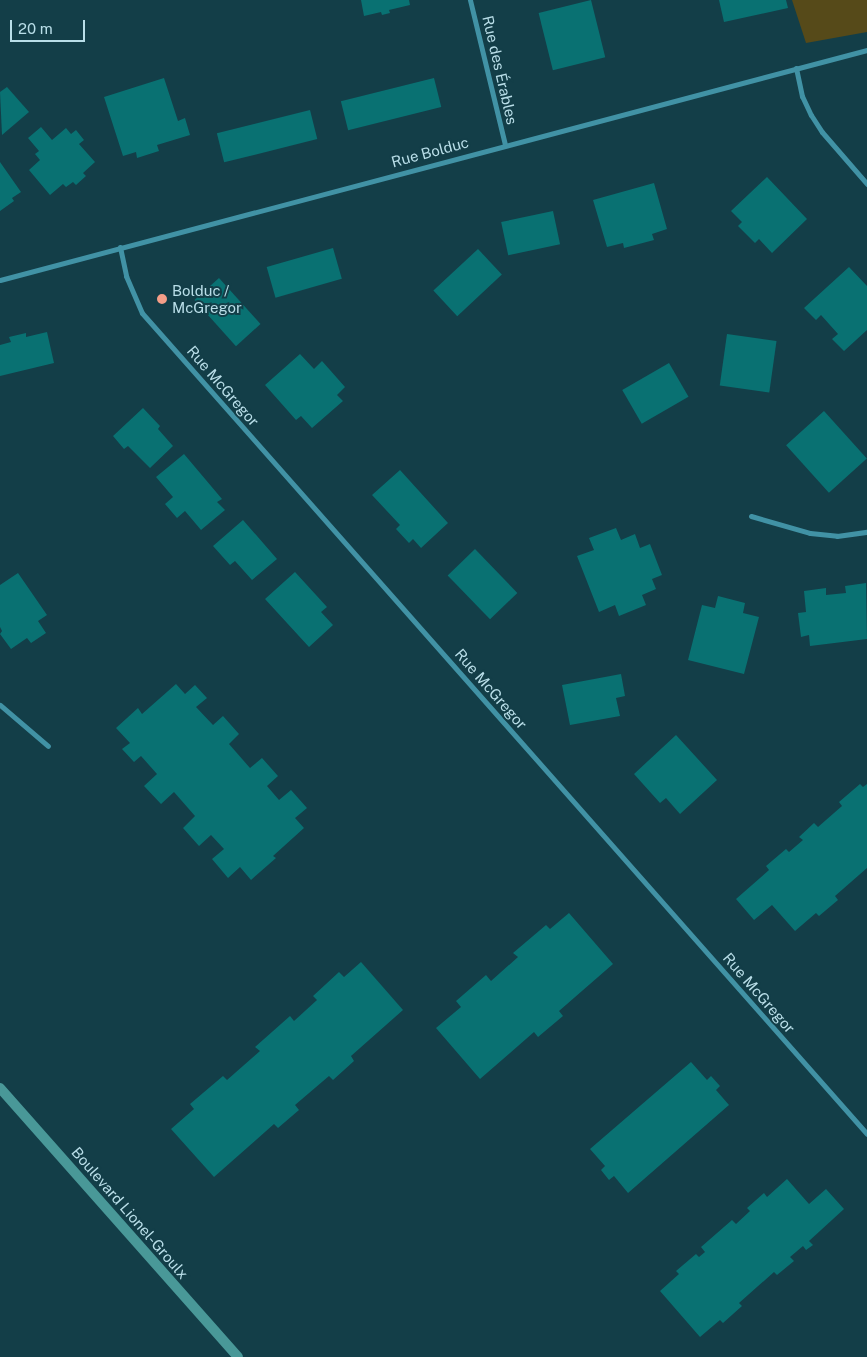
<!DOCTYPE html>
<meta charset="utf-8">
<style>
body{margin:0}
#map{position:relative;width:867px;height:1357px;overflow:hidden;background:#133e48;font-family:"Public Sans",sans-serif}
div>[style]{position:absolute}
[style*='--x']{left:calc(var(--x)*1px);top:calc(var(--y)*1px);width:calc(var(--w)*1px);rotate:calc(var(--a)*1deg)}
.green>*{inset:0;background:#564a19}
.building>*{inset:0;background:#097172;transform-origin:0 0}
.street>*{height:5px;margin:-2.5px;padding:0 2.5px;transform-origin:2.5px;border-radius:2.5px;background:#4192a5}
.secondary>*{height:10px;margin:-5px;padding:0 5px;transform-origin:5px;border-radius:5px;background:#499898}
.dots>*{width:14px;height:14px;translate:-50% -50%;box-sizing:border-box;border:2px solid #133e48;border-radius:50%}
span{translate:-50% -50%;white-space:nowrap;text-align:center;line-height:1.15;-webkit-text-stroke:4px #133e48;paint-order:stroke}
.street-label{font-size:15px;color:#b9dee8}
.poi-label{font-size:15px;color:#b9dee8}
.left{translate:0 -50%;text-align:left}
.scale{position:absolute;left:10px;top:20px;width:75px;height:22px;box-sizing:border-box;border:2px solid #b9dee8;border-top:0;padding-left:6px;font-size:15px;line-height:18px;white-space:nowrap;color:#b9dee8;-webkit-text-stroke:4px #133e48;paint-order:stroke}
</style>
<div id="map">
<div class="green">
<div style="clip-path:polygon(792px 0,867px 0,867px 32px,806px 43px)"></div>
</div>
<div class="building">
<div style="clip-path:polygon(361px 0,409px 0,410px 5px,389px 10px,390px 13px,382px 15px,381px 12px,364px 16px)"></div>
<div style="left:591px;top:0;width:59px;height:54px;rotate:76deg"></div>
<div style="clip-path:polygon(719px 0,786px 0,788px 8px,724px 22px)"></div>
<div style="clip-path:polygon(164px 78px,178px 121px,185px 118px,190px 135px,157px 145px,159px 151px,137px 158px,136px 152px,123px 156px,104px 97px)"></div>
<div style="left:434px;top:78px;width:30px;height:96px;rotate:76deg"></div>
<div style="clip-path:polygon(7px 87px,29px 112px,2px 135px,0 92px)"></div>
<div style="left:310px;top:110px;width:30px;height:96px;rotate:76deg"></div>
<div style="clip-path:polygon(41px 127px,52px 140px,66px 128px,71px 134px,76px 130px,84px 140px,79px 144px,95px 162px,83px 173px,86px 176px,76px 185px,73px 182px,66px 187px,63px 184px,50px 195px,29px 170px,40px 160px,35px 154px,39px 151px,28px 138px)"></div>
<div style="clip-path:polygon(0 162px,21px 192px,12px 198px,14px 201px,0 211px)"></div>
<div style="clip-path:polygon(767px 177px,807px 219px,772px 253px,759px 239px,755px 243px,738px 226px,742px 222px,731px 211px)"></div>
<div style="clip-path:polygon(654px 183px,667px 229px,652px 234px,654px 240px,624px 248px,623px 243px,607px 247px,593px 200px)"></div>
<div style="left:553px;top:211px;width:34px;height:53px;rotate:78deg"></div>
<div style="left:333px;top:248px;width:32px;height:69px;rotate:74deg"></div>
<div style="left:478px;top:249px;width:35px;height:61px;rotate:47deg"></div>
<div style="clip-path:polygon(849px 267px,867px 286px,867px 330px,844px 351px,832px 339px,838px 334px,821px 315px,816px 320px,804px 308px)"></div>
<div style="left:219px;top:278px;width:62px;height:33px;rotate:48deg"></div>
<div style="clip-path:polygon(47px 332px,54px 363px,0 376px,0 345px,11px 342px,9px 337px,26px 333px,26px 337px)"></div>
<div style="left:727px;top:334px;width:50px;height:52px;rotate:8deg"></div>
<div style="clip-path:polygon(300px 354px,314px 369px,322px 361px,345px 387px,337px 395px,343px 401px,312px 428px,301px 416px,296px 420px,265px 385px)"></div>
<div style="left:669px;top:363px;width:39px;height:54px;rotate:60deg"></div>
<div style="clip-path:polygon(143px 408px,160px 426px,158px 429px,173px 446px,150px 468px,128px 446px,124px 449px,113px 436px)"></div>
<div style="left:824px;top:411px;width:64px;height:51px;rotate:48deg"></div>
<div style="clip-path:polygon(184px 454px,222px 499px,217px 502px,225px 510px,201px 530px,185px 511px,177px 518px,165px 504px,173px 497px,156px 477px)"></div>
<div style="clip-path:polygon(400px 470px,448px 523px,421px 548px,413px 539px,409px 543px,396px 529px,400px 525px,372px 495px)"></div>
<div style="clip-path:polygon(243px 520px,277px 559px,252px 580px,235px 561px,230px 565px,213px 546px)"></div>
<div style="clip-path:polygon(616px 528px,621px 540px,635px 534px,640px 548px,650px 544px,662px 575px,652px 579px,656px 589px,642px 595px,646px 605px,619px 616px,615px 605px,599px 612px,577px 556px,594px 550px,589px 538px)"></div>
<div style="left:475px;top:549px;width:61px;height:38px;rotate:46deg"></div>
<div style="clip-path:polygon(295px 572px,327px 607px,321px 612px,333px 625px,309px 647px,265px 599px)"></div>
<div style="clip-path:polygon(18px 573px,47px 615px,38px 621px,46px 633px,31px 643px,27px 638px,11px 649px,0 634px,2px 631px,0 627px,0 585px)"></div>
<div style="clip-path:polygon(866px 583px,867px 639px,810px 646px,809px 635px,801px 637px,798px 613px,806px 612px,804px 591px,826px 588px,826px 595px,846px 593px,845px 586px)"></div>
<div style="clip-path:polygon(718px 596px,745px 603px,743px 613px,759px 617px,744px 674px,688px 660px,702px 605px,715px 608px)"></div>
<div style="clip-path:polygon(621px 674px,625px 696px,616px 698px,620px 716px,570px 725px,562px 685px)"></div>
<div style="clip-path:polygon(176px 684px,185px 694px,195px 685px,207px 698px,196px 707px,213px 725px,223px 716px,239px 734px,229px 744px,250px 768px,262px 758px,278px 776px,267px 786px,279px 800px,291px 790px,307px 808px,295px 818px,304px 828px,273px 856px,276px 858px,251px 880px,240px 867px,228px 878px,212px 859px,224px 849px,211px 835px,199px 846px,183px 828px,195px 816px,174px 792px,161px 804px,144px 786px,157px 774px,141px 756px,134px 762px,122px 749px,130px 743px,116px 728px,138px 708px,142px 714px)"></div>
<div style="clip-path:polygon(676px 735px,717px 780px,680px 814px,666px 798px,660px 803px,634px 774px)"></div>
<div style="clip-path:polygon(860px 784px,863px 787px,867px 784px,867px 868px,835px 896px,838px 900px,819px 916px,816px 913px,795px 931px,772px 905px,754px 920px,736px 899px,769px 870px,766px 866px,786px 849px,789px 852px,803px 840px,799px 837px,814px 823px,818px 827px,842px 806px,839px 802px)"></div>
<div style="clip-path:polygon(569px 913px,613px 964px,559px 1011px,563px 1016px,538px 1037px,534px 1032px,480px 1079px,436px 1028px,461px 1007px,456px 1001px,486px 975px,491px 981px,518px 957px,513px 953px,546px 925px,550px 929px)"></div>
<div style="clip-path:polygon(361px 962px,403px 1010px,351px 1056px,354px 1061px,333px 1080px,329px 1076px,295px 1105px,299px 1110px,278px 1128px,274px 1124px,214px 1177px,171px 1129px,194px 1109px,190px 1104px,223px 1076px,227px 1080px,260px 1051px,255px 1047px,290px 1016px,294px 1021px,317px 1000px,313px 996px,339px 972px,344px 977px)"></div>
<div style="clip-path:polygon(691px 1062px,707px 1080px,711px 1076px,720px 1086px,716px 1090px,729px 1105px,628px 1193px,614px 1176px,609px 1180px,601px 1170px,605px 1166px,590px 1149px)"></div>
<div style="clip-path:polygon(787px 1179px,809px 1204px,826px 1189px,844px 1209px,809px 1241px,813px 1245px,806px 1250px,803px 1246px,790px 1257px,794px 1261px,777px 1275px,774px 1272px,739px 1303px,742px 1306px,723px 1323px,720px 1320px,700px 1337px,660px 1291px,679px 1274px,676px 1271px,696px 1254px,699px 1257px,705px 1252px,701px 1247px,732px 1220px,736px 1224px,750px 1211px,747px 1208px,764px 1193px,767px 1197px)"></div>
</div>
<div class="street">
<div style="--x:470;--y:0;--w:149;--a:76.4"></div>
<div style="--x:796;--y:68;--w:29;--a:78"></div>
<div style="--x:802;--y:96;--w:21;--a:65"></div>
<div style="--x:811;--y:115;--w:20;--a:57"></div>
<div style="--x:822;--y:132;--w:69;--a:49.1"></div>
<div style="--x:120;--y:247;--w:30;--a:78"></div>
<div style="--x:126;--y:276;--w:40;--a:66.6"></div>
<div style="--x:142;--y:313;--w:1095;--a:48.55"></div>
<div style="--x:0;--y:280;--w:897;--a:-14.86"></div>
<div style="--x:751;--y:516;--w:61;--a:16.1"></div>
<div style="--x:810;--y:533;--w:27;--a:6"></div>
<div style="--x:837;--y:536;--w:30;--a:-8"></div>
<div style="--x:0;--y:705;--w:63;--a:40.5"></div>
</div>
<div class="secondary">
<div style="--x:0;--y:1088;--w:359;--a:48.5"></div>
</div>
<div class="dots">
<div style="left:162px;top:299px;background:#f49e88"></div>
</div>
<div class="street-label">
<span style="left:500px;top:70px;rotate:77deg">Rue des Érables</span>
<span style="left:430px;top:152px;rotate:-15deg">Rue Bolduc</span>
<span style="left:223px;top:386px;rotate:49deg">Rue McGregor</span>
<span style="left:491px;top:689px;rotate:49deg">Rue McGregor</span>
<span style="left:759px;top:993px;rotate:49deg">Rue McGregor</span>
<span style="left:130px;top:1213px;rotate:49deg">Boulevard Lionel-Groulx</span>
</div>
<div class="poi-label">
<span class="left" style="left:172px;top:299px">Bolduc /<br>McGregor</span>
</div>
<div class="scale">20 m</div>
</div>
